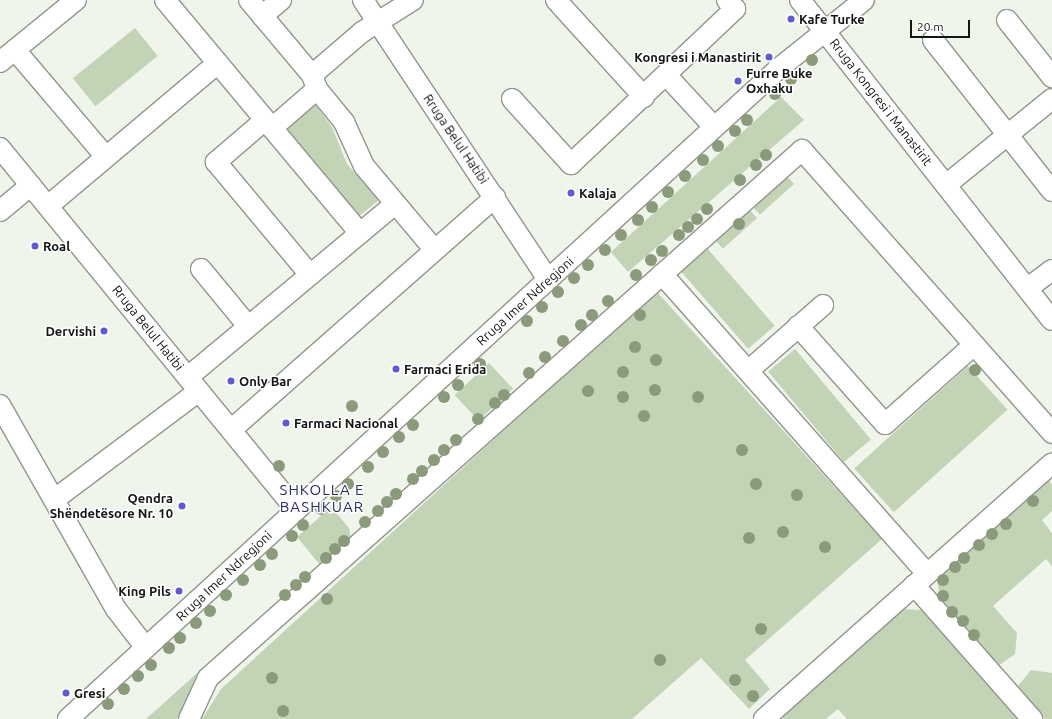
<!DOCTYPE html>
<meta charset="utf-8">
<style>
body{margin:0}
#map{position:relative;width:1052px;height:719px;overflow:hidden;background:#f0f5eb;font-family:Ubuntu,sans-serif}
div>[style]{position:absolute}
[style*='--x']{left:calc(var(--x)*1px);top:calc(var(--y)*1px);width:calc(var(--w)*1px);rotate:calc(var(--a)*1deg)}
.green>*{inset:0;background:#c3d3b6;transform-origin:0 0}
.roads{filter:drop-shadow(1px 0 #92968e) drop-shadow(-1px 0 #92968e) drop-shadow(0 1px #92968e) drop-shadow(0 -1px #92968e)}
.minor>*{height:20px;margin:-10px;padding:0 10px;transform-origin:10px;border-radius:10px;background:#fff}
.trees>*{width:12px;height:12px;margin:-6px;border-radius:50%;background:#8a9a7a}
.dots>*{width:11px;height:11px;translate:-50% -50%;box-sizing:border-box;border:2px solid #fff;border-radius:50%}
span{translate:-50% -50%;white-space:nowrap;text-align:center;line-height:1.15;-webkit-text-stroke:3px #fff;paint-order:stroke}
.poi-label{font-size:13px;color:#141613;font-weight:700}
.left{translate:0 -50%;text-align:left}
.right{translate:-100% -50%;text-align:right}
.street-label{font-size:13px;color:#141613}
.quarter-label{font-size:15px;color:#2c2a64;letter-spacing:1px}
.scale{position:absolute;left:910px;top:20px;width:60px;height:18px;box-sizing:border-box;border:2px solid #141613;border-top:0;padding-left:5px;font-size:12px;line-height:14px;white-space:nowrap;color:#141613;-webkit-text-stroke:3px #fff;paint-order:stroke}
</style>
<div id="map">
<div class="green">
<div style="left:135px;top:28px;width:36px;height:80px;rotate:51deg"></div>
<div style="clip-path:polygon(781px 97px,804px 120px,628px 272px,611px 252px)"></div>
<div style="clip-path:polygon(314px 103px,332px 127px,347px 164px,379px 200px,358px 217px,285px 128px)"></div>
<div style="left:786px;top:175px;width:12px;height:46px;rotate:48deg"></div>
<div style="left:749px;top:209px;width:12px;height:46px;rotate:48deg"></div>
<div style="left:707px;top:248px;width:103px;height:35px;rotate:49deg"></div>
<div style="clip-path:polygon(656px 291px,882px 539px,745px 660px,770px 689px,749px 709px,701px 658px,632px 719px,202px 719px,221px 689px)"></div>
<div style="left:795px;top:349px;width:118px;height:35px;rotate:50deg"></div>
<div style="left:489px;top:363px;width:35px;height:47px;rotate:47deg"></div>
<div style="left:968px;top:366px;width:59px;height:153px;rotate:48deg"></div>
<div style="clip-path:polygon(1049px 480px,1052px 485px,1052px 511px,1042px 520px,1052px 533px,1052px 566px,1046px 559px,993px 606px,1017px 633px,1015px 654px,998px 666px,940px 599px,937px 580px,939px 573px)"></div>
<div style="clip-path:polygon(331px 507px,349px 528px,351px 538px,320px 565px,297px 537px)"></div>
<div style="clip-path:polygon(901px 609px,922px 610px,1019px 719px,847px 719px,838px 709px,826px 719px,783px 719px,784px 712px)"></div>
<div style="clip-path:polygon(205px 666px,177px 719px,146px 719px)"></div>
<div style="clip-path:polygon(1031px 670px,1052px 673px,1052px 719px,1045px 719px,1018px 686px)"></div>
</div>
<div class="roads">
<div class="minor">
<div style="--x:165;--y:0;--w:304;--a:50.1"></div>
<div style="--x:249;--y:0;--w:98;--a:50"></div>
<div style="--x:312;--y:75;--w:15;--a:70"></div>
<div style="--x:317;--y:89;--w:43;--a:50.7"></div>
<div style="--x:344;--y:122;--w:48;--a:65.6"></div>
<div style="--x:364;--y:166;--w:109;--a:49.9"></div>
<div style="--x:363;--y:0;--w:335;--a:56.5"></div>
<div style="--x:556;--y:0;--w:131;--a:47.8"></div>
<div style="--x:800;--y:0;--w:407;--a:51.8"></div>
<div style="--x:262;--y:16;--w:25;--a:-40"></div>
<div style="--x:1007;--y:20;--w:73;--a:51.7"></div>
<div style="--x:933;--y:40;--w:192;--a:51.8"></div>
<div style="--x:15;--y:50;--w:140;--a:49.6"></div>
<div style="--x:0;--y:62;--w:98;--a:-39.2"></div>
<div style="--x:312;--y:75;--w:66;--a:-40.7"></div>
<div style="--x:362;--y:32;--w:60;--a:-32.1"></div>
<div style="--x:667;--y:76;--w:69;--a:47.3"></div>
<div style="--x:512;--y:99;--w:88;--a:47.8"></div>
<div style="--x:571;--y:164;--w:226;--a:-43.4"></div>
<div style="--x:735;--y:9;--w:12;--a:-132"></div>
<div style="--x:265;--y:120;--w:65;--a:139.4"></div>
<div style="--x:216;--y:162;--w:147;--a:50.2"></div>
<div style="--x:272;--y:128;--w:60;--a:-40.9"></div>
<div style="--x:0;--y:148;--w:467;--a:50.7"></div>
<div style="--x:946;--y:185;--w:136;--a:-39.1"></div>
<div style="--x:48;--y:206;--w:222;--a:-40.1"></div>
<div style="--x:0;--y:211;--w:40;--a:-40"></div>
<div style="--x:201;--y:269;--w:74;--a:50.5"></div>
<div style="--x:662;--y:274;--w:400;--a:48.5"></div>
<div style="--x:1028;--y:288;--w:30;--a:-37"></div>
<div style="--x:798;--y:326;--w:131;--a:48.4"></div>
<div style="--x:885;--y:424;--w:119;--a:-41.6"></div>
<div style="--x:748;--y:371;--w:100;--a:-41.3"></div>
<div style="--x:188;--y:377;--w:270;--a:-39.9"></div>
<div style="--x:0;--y:405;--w:235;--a:60.4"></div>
<div style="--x:116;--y:609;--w:49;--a:52.4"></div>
<div style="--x:231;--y:430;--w:352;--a:-41.4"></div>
<div style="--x:55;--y:499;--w:180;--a:-36.9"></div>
<div style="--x:914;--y:585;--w:179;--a:48.6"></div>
<div style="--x:68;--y:719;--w:963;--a:-42.47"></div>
<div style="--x:778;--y:69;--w:110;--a:-38.7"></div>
<div style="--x:189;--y:719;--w:45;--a:-65.1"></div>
<div style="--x:208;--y:678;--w:795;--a:-41.63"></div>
<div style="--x:802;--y:150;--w:378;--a:48.5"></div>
<div style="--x:764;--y:719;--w:385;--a:-41.6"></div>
</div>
</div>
<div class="trees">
<div style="left:812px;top:60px"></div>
<div style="left:791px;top:79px"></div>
<div style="left:775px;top:94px"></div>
<div style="left:747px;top:120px"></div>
<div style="left:735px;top:131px"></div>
<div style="left:718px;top:146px"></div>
<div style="left:766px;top:155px"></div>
<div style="left:703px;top:160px"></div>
<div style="left:756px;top:165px"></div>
<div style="left:685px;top:176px"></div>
<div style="left:740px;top:180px"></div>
<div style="left:668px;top:192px"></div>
<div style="left:652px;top:207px"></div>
<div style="left:707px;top:209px"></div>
<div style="left:697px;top:219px"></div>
<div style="left:638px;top:220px"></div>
<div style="left:739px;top:224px"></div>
<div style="left:688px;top:227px"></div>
<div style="left:621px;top:235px"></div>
<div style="left:679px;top:235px"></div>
<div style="left:605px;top:250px"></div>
<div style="left:662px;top:251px"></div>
<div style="left:651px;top:260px"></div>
<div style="left:588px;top:265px"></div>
<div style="left:636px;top:275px"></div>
<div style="left:574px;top:278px"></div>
<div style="left:558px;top:292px"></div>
<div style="left:608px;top:301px"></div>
<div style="left:542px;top:307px"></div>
<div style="left:592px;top:315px"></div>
<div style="left:640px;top:315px"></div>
<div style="left:527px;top:321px"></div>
<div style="left:581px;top:325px"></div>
<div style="left:563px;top:341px"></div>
<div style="left:635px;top:347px"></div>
<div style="left:545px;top:357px"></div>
<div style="left:656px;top:360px"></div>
<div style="left:480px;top:364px"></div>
<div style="left:975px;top:370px"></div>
<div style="left:623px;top:372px"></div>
<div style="left:529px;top:373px"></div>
<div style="left:458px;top:385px"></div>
<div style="left:655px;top:390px"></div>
<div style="left:588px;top:391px"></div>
<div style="left:504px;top:395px"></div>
<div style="left:444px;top:397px"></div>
<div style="left:623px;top:397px"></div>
<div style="left:698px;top:397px"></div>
<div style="left:495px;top:403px"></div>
<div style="left:352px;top:406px"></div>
<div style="left:644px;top:416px"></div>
<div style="left:478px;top:419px"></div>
<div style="left:413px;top:425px"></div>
<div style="left:399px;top:437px"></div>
<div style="left:456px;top:440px"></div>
<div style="left:444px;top:450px"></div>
<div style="left:742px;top:450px"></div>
<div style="left:383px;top:452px"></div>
<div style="left:434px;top:460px"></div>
<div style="left:279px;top:466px"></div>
<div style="left:368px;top:467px"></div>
<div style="left:422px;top:471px"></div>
<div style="left:413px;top:479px"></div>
<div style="left:348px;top:484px"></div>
<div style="left:756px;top:484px"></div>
<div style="left:396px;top:494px"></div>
<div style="left:797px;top:495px"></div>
<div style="left:336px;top:496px"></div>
<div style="left:1033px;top:501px"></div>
<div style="left:387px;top:502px"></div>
<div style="left:321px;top:509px"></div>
<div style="left:378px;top:511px"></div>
<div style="left:365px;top:522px"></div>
<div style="left:1006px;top:524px"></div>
<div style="left:303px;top:525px"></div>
<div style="left:783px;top:532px"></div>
<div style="left:992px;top:534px"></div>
<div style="left:292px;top:536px"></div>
<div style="left:749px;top:538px"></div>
<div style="left:344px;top:541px"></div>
<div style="left:979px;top:545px"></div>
<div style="left:825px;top:547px"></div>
<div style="left:335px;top:549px"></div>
<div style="left:272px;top:554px"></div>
<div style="left:326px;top:558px"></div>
<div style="left:964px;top:558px"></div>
<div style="left:260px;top:565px"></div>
<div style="left:955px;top:567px"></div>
<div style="left:305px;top:577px"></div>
<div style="left:243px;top:580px"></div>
<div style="left:943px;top:580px"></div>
<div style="left:296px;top:585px"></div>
<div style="left:226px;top:595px"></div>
<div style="left:285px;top:595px"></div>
<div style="left:943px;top:596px"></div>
<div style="left:327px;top:599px"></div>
<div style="left:210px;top:611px"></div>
<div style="left:952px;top:612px"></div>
<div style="left:963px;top:621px"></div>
<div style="left:196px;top:623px"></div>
<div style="left:761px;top:629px"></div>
<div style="left:974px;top:635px"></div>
<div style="left:180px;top:638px"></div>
<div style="left:169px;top:648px"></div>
<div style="left:660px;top:660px"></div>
<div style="left:151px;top:665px"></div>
<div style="left:138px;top:676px"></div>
<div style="left:272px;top:678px"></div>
<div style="left:735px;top:680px"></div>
<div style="left:124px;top:689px"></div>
<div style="left:753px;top:696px"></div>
<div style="left:108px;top:704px"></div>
<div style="left:283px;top:711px"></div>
</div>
<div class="dots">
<div style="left:791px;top:19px;background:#605ad2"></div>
<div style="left:769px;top:57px;background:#605ad2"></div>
<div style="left:738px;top:81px;background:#605ad2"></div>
<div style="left:571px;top:193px;background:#605ad2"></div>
<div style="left:35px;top:246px;background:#605ad2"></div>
<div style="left:104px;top:331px;background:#605ad2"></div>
<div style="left:396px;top:369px;background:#605ad2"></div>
<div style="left:231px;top:381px;background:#605ad2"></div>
<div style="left:286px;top:423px;background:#605ad2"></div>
<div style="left:182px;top:506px;background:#605ad2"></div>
<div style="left:179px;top:591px;background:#605ad2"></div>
<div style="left:66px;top:693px;background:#605ad2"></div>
</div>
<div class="poi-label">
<span class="left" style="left:799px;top:19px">Kafe Turke</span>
<span class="right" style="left:761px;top:57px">Kongresi i Manastirit</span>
<span class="left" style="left:746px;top:81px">Furre Buke<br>Oxhaku</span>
<span class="left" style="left:579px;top:193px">Kalaja</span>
<span class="left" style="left:43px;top:246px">Roal</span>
<span class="right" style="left:96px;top:331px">Dervishi</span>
<span class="left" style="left:404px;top:369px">Farmaci Erida</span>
<span class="left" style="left:239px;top:381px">Only Bar</span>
<span class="left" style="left:294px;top:423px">Farmaci Nacional</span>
<span class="right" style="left:173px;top:506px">Qendra<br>Shëndetësore Nr. 10</span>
<span class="right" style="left:171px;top:591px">King Pils</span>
<span class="left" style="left:74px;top:693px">Gresi</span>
</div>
<div class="street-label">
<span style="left:881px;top:102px;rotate:52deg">Rruga Kongresi i Manastirit</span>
<span style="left:456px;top:139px;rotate:56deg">Rruga Belul Hatibi</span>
<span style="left:525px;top:301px;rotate:-42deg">Rruga Imer Ndregjoni</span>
<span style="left:148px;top:328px;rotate:51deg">Rruga Belul Hatibi</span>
<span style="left:224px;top:576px;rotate:-43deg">Rruga Imer Ndregjoni</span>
</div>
<div class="quarter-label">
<span style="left:322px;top:498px">SHKOLLA E<br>BASHKUAR</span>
</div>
<div class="scale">20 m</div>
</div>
